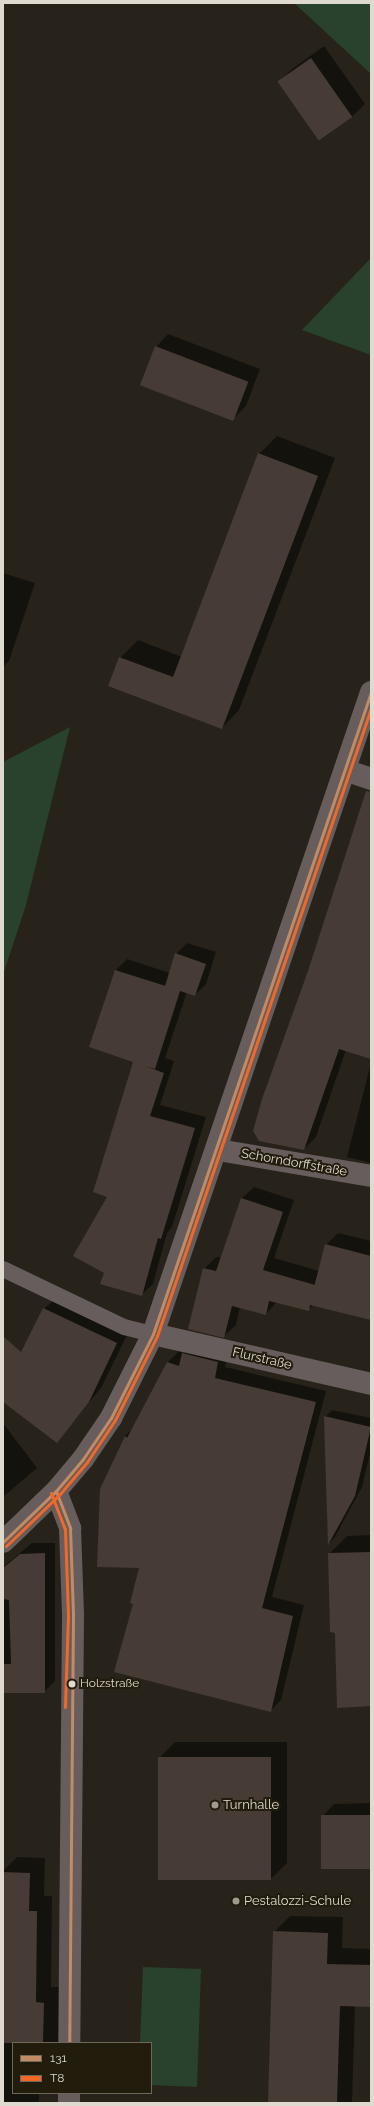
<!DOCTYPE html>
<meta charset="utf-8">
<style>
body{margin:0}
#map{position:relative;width:374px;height:2106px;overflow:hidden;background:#27231a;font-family:Raleway,sans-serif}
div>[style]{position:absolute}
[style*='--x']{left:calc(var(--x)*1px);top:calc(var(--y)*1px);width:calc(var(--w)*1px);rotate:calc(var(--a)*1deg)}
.green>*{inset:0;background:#28422d}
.shadow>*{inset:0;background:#0007}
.building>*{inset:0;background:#473b36;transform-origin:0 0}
.service>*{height:16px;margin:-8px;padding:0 8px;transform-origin:8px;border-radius:8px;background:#665d5c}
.minor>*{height:22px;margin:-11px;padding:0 11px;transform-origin:11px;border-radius:11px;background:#665d5c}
.bus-1>*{height:3px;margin:-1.5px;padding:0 1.5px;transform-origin:1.5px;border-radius:1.5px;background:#c18c65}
.bus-2>*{height:3px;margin:-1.5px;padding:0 1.5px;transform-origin:1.5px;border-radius:1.5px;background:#f36827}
.dots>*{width:11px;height:11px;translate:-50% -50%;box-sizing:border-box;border:2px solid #221c0c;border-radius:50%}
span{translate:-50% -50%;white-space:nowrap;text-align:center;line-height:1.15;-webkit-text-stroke:4px #221c0c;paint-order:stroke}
.bus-label{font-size:12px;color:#dedad0}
.left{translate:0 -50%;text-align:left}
.street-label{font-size:13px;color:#dedad0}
.poi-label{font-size:13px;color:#dedad0}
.frame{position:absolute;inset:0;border:4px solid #dedad0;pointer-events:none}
.legend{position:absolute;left:12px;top:2042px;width:140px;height:52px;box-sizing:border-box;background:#221c0c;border:1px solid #6d685a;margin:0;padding:5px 7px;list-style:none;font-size:12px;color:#dedad0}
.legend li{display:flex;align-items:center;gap:8px;height:20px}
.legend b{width:20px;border:1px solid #6d685a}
</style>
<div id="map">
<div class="green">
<div style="clip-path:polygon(294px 3px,371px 3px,371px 74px)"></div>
<div style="clip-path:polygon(371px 258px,371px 355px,302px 330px)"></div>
<div style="clip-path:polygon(70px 727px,26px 905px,3px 975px,3px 762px)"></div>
<div style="clip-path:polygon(143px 1967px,201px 1969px,197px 2087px,151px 2085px,151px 2043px,140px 2043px)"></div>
</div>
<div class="shadow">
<div style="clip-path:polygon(324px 46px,365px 104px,352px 117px,279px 82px,292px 69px)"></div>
<div style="clip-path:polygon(168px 334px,260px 369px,246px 406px,233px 419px,156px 347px)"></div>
<div style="clip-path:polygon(277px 436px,335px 458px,239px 710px,222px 728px,120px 658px,138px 640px,182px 657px,259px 454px)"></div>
<div style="clip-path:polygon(3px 573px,35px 583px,9px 661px,3px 667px)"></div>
<div style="clip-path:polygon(371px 820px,371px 1058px,346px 1050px,316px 1137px,304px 1149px,339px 882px,337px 881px,352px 836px)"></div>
<div style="clip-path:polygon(187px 943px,216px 952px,206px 984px,195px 995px,187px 992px,165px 1058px,174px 1061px,160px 1105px,206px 1117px,172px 1227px,167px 1233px,153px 1284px,141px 1295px,105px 1273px,108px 1196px,134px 1061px,90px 1047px,116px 970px,127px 959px,170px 973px,176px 954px)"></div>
<div style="clip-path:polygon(371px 1063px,371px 1163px,347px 1157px)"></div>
<div style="clip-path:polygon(254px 1187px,294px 1200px,274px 1258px,319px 1271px,326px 1245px,338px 1233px,371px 1241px,371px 1319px,314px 1304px,308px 1310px,277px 1302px,266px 1314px,240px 1307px,236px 1325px,224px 1336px,204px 1269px,216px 1257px,222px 1258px,242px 1198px)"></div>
<div style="clip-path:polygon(57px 1297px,129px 1331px,101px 1388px,57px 1441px,3px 1400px,3px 1387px,44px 1309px)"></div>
<div style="clip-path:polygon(193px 1343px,229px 1351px,225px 1367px,326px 1391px,272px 1597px,304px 1605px,281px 1700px,270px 1711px,134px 1603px,140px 1567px,101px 1490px,125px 1436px,133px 1428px,168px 1362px,179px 1351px,183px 1353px)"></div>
<div style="clip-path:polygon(332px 1410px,371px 1418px,371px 1449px,362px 1487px,335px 1537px,329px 1543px,325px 1417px)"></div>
<div style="clip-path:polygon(3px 1423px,37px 1468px,3px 1497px)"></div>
<div style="clip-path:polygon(371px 1535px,371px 1705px,336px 1632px,329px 1554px,347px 1536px)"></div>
<div style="clip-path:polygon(32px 1543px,55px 1543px,55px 1681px,44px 1692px,3px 1692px,3px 1567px)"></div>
<div style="clip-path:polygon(175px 1742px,287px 1742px,287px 1863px,271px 1879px,159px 1758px)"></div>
<div style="clip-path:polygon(371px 1803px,371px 1868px,322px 1817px,334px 1804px)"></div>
<div style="clip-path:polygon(17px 1857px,45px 1858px,44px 1896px,52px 1896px,51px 1987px,59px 1987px,59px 2043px,13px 2043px,13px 2093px,39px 2093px,39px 2103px,3px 2103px,3px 1871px)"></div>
<div style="clip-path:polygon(290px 1916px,343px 1917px,342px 1948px,371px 1949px,371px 2006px,355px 2005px,352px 2103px,269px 2103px,274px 1932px)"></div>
</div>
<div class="building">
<div style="left:311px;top:58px;width:72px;height:41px;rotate:55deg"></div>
<div style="left:155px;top:346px;width:100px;height:42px;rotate:21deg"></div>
<div style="clip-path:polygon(258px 453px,318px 476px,222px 729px,108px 686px,119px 657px,173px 677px)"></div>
<div style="clip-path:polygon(366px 791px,371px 792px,371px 1059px,339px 1049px,304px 1150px,259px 1141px,253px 1131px,262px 1099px,308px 971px)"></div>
<div style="clip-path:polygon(175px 953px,206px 964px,195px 996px,180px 991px,155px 1069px,145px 1066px,164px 1073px,150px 1116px,195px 1128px,161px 1239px,158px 1238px,142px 1296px,100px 1284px,104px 1273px,73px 1256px,107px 1197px,93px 1192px,133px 1062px,89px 1047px,115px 970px,175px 989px,165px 986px)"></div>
<div style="clip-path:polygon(241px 1198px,283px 1212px,263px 1270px,315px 1285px,312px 1295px,325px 1244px,371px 1256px,371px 1320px,310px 1305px,309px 1311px,269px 1301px,266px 1315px,232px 1306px,224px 1338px,188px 1329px,203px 1268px,216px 1271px)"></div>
<div style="clip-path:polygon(43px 1308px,117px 1343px,89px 1402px,57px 1443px,3px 1402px,3px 1336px,21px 1352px)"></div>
<div style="clip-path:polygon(182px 1353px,218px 1362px,215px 1378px,316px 1402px,262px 1608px,293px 1616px,271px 1712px,114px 1672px,133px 1604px,130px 1603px,139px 1568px,97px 1567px,100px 1489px,125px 1436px,127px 1438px,167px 1362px,179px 1366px)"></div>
<div style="clip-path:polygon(324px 1416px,371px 1427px,355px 1496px,328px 1545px)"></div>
<div style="clip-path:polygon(371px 1552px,371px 1706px,337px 1708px,335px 1633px,330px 1632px,328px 1553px)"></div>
<div style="clip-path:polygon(45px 1553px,45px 1693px,3px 1693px,3px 1664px,11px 1664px,9px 1600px,3px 1599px,3px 1568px,20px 1554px)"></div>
<div style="left:158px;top:1757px;width:113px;height:123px"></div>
<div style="left:371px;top:1815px;width:54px;height:50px;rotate:90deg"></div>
<div style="clip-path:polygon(3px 1872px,30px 1873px,29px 1911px,37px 1911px,36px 2002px,44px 2003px,43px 2043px,3px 2043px)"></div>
<div style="clip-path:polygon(273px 1931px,328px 1933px,327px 1964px,371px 1965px,371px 2007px,340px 2006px,337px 2103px,268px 2103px)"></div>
</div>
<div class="service">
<div style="--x:3;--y:1269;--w:134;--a:25.6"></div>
<div style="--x:124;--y:1327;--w:30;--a:14"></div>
</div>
<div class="minor">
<div style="--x:345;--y:770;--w:28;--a:19"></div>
<div style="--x:218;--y:1150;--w:155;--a:9.6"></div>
<div style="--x:153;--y:1334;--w:224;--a:12.9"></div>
<div style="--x:56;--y:1491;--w:40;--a:69"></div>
<div style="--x:70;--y:1528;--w:88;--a:88"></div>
<div style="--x:73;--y:1616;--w:427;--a:90.5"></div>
<div style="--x:3;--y:1542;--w:74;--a:-43.9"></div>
<div style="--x:56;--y:1491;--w:42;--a:-49.8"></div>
<div style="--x:83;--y:1459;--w:50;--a:-55.7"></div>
<div style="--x:111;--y:1418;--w:94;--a:-63.4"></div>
<div style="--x:153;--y:1334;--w:678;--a:-71.24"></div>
<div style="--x:69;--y:2103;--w:10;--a:-90"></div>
</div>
<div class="bus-1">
<div style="--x:56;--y:1491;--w:40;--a:69"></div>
<div style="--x:70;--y:1528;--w:88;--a:88"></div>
<div style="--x:73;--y:1616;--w:427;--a:90.5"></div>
<div style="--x:3;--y:1542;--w:74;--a:-43.9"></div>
<div style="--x:56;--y:1491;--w:42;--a:-49.8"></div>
<div style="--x:83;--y:1459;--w:50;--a:-55.7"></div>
<div style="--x:111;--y:1418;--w:94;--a:-63.4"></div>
<div style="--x:153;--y:1334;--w:678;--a:-71.24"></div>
</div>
<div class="bus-2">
<div style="--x:51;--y:1493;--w:39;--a:69"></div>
<div style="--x:65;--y:1529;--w:87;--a:88"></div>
<div style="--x:68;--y:1616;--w:91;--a:91.9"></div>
<div style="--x:6;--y:1546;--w:74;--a:-43.9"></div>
<div style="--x:59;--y:1495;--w:43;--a:-49.7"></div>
<div style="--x:87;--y:1462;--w:50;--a:-56.3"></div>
<div style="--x:115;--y:1420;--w:94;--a:-63.4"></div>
<div style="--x:157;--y:1336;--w:663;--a:-71.18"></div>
</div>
<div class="dots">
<div style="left:72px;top:1684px;background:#dedad0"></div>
<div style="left:215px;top:1805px;background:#9e9a90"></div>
<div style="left:236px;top:1901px;background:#9e9a90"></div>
</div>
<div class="bus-label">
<span class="left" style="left:80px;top:1684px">Holzstraße</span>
</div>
<div class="street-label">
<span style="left:294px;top:1163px;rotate:10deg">Schorndorffstraße</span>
<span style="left:262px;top:1359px;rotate:13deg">Flurstraße</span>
</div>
<div class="poi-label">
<span class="left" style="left:223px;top:1805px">Turnhalle</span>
<span class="left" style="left:244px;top:1901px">Pestalozzi-Schule</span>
</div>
<div class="frame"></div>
<ul class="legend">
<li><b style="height:5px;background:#c18c65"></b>131</li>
<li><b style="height:5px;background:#f36827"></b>T8</li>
</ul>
</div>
